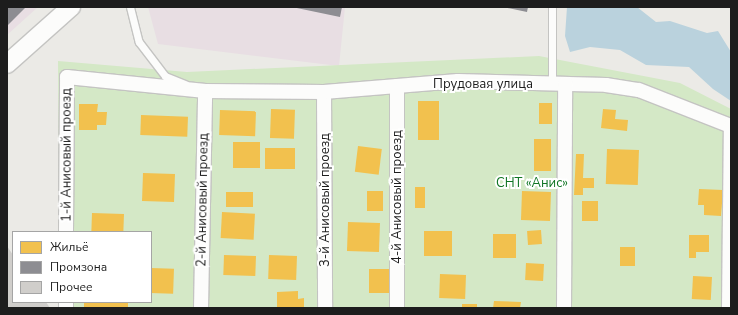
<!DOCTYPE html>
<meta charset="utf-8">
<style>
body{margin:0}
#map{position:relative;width:738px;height:315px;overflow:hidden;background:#ebeae6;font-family:"Nunito Sans",sans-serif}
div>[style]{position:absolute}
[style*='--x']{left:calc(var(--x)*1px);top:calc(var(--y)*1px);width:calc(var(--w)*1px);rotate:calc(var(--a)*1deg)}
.industrial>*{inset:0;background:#e8dee3}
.grass>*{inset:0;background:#d4e8c6}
.water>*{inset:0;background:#bad2dd}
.homes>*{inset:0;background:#f2c14e;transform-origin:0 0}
.industry>*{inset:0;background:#8d8d92}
.building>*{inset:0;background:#d0cecb}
.roads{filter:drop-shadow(1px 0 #c4c4c2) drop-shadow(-1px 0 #c4c4c2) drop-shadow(0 1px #c4c4c2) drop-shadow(0 -1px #c4c4c2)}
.service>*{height:7px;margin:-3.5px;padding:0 3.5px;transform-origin:3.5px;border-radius:3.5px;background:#fcfcfb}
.minor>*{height:14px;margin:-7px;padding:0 7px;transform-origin:7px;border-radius:7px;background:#fcfcfb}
.tertiary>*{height:18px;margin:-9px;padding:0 9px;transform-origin:9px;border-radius:9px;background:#fcfcfb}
span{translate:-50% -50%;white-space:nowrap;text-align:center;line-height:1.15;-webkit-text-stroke:4px #fff;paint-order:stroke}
.street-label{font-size:13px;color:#1d1d1d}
.park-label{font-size:13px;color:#107524}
.frame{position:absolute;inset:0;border:8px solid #1d1d1d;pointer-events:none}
.legend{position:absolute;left:12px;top:231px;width:140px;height:72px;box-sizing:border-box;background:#fff;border:1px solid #a5a5a5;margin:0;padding:5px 7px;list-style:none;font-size:12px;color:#1d1d1d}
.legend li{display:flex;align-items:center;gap:8px;height:20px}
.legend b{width:20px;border:1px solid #a5a5a5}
</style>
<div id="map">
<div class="industrial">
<div style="clip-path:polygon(7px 7px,38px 7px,7px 35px)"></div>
<div style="clip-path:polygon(148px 7px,345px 7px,339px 66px,158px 44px)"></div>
</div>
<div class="grass">
<div style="clip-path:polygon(539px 56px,680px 83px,731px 109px,731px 308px,59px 308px,59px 302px,151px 302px,151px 232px,59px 232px,58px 61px,187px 72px)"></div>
</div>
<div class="water">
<div style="clip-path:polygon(567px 7px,637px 7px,656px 22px,670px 21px,707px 33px,718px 31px,731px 52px,731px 101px,713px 89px,689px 67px,646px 65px,620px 50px,590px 47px,570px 52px,565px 36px)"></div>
</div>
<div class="homes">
<div style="left:418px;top:101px;width:21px;height:39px"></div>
<div style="left:539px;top:103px;width:13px;height:21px"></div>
<div style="clip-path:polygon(79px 104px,98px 104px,97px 112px,107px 112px,106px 125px,97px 125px,97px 130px,79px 130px)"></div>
<div style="left:271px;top:109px;width:24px;height:29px;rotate:2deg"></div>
<div style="clip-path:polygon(603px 109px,616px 110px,615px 119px,628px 120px,627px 131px,601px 128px)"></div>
<div style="left:220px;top:110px;width:36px;height:25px;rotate:2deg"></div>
<div style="left:141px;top:115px;width:47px;height:20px;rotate:2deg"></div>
<div style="left:534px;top:139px;width:17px;height:32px"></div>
<div style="left:233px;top:142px;width:27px;height:26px"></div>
<div style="left:358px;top:146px;width:24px;height:26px;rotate:7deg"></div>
<div style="left:265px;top:148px;width:30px;height:21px"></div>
<div style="left:607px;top:149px;width:32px;height:35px;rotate:2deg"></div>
<div style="clip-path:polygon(576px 154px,584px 154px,583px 178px,594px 178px,594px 188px,583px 188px,583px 195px,574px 195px)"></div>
<div style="left:143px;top:173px;width:32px;height:28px;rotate:2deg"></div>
<div style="left:415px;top:187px;width:10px;height:21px"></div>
<div style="clip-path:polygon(699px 189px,723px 190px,721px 216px,704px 215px,704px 205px,698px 205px)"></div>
<div style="left:367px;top:191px;width:16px;height:20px"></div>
<div style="left:522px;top:191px;width:29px;height:29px;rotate:2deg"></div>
<div style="left:226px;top:192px;width:27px;height:15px"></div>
<div style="left:582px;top:201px;width:16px;height:20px"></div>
<div style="left:222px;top:212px;width:33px;height:26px;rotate:3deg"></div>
<div style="left:92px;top:213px;width:32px;height:19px;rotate:2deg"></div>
<div style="left:348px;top:222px;width:32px;height:29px;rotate:2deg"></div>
<div style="left:541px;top:230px;width:14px;height:14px;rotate:86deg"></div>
<div style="left:424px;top:231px;width:28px;height:25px"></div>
<div style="left:493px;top:234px;width:23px;height:24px"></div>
<div style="clip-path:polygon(689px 235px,709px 235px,709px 252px,696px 252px,696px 258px,689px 258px)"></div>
<div style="left:620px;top:247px;width:15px;height:19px"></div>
<div style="left:224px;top:255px;width:32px;height:20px;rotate:2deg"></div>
<div style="left:269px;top:255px;width:28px;height:24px;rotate:2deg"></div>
<div style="left:526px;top:263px;width:18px;height:17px;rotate:3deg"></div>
<div style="left:151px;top:268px;width:23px;height:25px;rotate:2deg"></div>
<div style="left:392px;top:269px;width:24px;height:23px;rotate:90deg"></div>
<div style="left:440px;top:274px;width:26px;height:24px;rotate:2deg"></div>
<div style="left:693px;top:276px;width:19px;height:23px;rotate:3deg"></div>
<div style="clip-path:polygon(298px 291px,298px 299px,304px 298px,304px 308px,277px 308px,277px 292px)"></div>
<div style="clip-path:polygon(494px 301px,521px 302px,520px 308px,493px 308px)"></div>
<div style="left:84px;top:302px;width:44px;height:6px"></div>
<div style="left:462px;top:304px;width:15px;height:4px"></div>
</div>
<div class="industry">
<div style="clip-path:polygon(7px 7px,26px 7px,7px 26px)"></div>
<div style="clip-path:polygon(292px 7px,342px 7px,340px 17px)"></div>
<div style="clip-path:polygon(503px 7px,528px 7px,527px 12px)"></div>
</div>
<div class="building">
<div style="clip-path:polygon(7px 246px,13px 255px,13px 302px,46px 302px,50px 308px,7px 308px)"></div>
</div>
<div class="roads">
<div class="service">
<div style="--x:130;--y:7;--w:36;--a:76"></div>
<div style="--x:139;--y:42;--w:43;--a:52.6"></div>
<div style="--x:165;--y:76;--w:22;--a:22"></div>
<div style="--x:552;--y:84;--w:77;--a:-90"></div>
</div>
<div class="minor">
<div style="--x:324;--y:92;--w:216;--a:89.7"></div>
<div style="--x:66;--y:232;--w:155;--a:-89.6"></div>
<div style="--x:67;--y:77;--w:139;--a:5.8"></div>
<div style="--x:205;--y:91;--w:119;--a:0.5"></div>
<div style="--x:324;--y:92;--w:134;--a:-4.7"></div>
<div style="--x:458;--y:81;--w:148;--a:1.5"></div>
<div style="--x:606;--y:85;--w:33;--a:9"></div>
<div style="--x:639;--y:90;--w:99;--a:21.4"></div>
<div style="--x:66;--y:308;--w:6;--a:-90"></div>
<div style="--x:201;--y:308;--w:217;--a:-88.9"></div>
<div style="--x:397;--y:308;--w:222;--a:-90"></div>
<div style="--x:564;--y:308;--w:224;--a:-89.7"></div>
<div style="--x:729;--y:308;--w:182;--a:-89.4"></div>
</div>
<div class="tertiary">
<div style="--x:7;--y:64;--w:86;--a:-41.7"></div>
</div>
</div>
<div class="street-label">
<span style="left:483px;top:84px">Прудовая улица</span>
<span style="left:67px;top:155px;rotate:-90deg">1-й Анисовый проезд</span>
<span style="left:397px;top:197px;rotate:-90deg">4-й Анисовый проезд</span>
<span style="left:203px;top:200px;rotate:-89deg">2-й Анисовый проезд</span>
<span style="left:325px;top:200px;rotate:-90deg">3-й Анисовый проезд</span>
</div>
<div class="park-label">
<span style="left:532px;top:183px">СНТ «Анис»</span>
</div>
<div class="frame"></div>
<ul class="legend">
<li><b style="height:11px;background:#f2c14e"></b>Жильё</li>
<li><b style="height:11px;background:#8d8d92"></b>Промзона</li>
<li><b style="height:11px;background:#d0cecb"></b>Прочее</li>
</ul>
</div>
